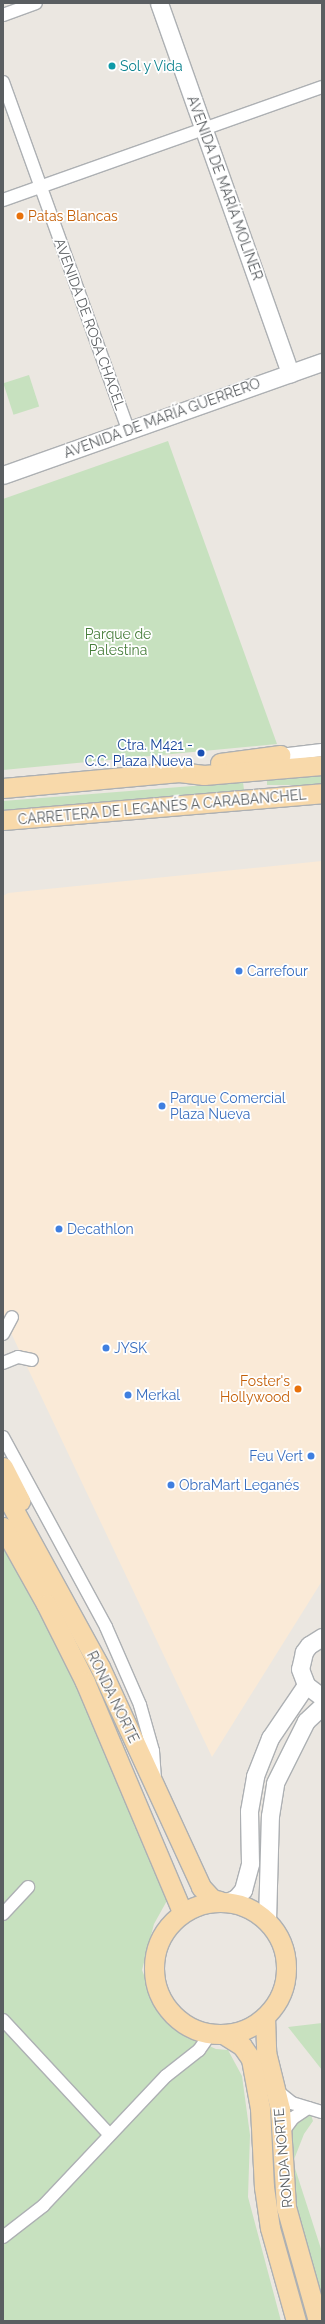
<!DOCTYPE html>
<meta charset="utf-8">
<style>
body{margin:0}
#map{position:relative;width:325px;height:2324px;overflow:hidden;background:#ebe7e1;font-family:Raleway,sans-serif}
div>[style]{position:absolute}
[style*='--x']{left:calc(var(--x)*1px);top:calc(var(--y)*1px);width:calc(var(--w)*1px);rotate:calc(var(--a)*1deg)}
.commercial>*{inset:0;background:#faead7}
.green>*{inset:0;background:#c7e1bf;transform-origin:0 0}
.roads{filter:drop-shadow(1px 0 #adb0b3) drop-shadow(-1px 0 #adb0b3) drop-shadow(0 1px #adb0b3) drop-shadow(0 -1px #adb0b3)}
.street>*{height:12px;margin:-6px;padding:0 6px;transform-origin:6px;border-radius:6px;background:#fff}
.secondary>*{height:17px;margin:-8.5px;padding:0 8.5px;transform-origin:8.5px;border-radius:8.5px;background:#fff}
.primary>*{height:19px;margin:-9.5px;padding:0 9.5px;transform-origin:9.5px;border-radius:9.5px;background:#f8d9aa}
.primary>.ring{margin:-9.5px;padding:0;box-sizing:content-box;background:none;border:19px solid #f8d9aa;border-radius:50%}
.dots>*{width:11px;height:11px;translate:-50% -50%;box-sizing:border-box;border:2px solid #fff;border-radius:50%}
span{translate:-50% -50%;white-space:nowrap;text-align:center;line-height:1.15;-webkit-text-stroke:3.5px #fff;paint-order:stroke}
.culture-label{font-size:14px;color:#0d838f}
.left{translate:0 -50%;text-align:left}
.street-label{font-size:14px;color:#5a5e61}
.food-label{font-size:14px;color:#c56008}
.right{translate:-100% -50%;text-align:right}
.park-label{font-size:14px;color:#477e3b}
.transit-label{font-size:14px;color:#164399}
.shop-label{font-size:14px;color:#366cbe}
.frame{position:absolute;inset:0;border:4px solid #5a5e61;pointer-events:none}
</style>
<div id="map">
<div class="commercial">
<div style="clip-path:polygon(322px 861px,322px 1581px,212px 1757px,3px 1316px,3px 896px,8px 893px)"></div>
</div>
<div class="green">
<div style="left:29px;top:375px;width:33px;height:27px;rotate:72deg"></div>
<div style="clip-path:polygon(168px 441px,277px 744px,3px 770px,3px 499px)"></div>
<div style="left:322px;top:776px;width:9px;height:55px;rotate:90deg"></div>
<div style="clip-path:polygon(243px 782px,244px 790px,3px 811px,3px 801px)"></div>
<div style="clip-path:polygon(3px 1544px,31px 1593px,74px 1681px,169px 1897px,154px 1924px,142px 1970px,159px 2013px,182px 2034px,216px 2049px,228px 2050px,242px 2076px,250px 2135px,248px 2197px,281px 2321px,3px 2321px)"></div>
<div style="clip-path:polygon(322px 2023px,322px 2070px,288px 2027px)"></div>
<div style="clip-path:polygon(311px 2115px,313px 2121px,304px 2134px,293px 2162px,322px 2252px,322px 2310px,294px 2205px,291px 2131px,295px 2123px)"></div>
</div>
<div class="roads">
<div class="street">
<div style="--x:3;--y:15;--w:35;--a:-20"></div>
<div style="--x:3;--y:82;--w:370;--a:70.2"></div>
<div style="--x:3;--y:200;--w:338;--a:-19.5"></div>
<div style="--x:280;--y:755;--w:42;--a:-6.8"></div>
<div style="--x:3;--y:1334;--w:19;--a:-62"></div>
<div style="--x:3;--y:1363;--w:16;--a:-22"></div>
<div style="--x:18;--y:1357;--w:14;--a:12"></div>
<div style="--x:3;--y:1437;--w:216;--a:61.5"></div>
<div style="--x:106;--y:1627;--w:85;--a:66.4"></div>
<div style="--x:140;--y:1705;--w:48;--a:74.2"></div>
<div style="--x:153;--y:1751;--w:26;--a:86"></div>
<div style="--x:3;--y:1914;--w:37;--a:-47"></div>
<div style="--x:3;--y:2020;--w:156;--a:47.1"></div>
<div style="--x:276;--y:2090;--w:21;--a:39"></div>
<div style="--x:292;--y:2103;--w:31;--a:17"></div>
<div style="--x:282;--y:2133;--w:19;--a:-54"></div>
<div style="--x:293;--y:2118;--w:18;--a:-34"></div>
<div style="--x:3;--y:2237;--w:51;--a:-37.8"></div>
<div style="--x:43;--y:2206;--w:179;--a:-46.6"></div>
<div style="--x:166;--y:2076;--w:42;--a:-38.2"></div>
<div style="--x:199;--y:2050;--w:19;--a:-55"></div>
</div>
<div class="secondary">
<div style="--x:159;--y:3;--w:393;--a:70.5"></div>
<div style="--x:3;--y:475;--w:338;--a:-19.5"></div>
<div style="--x:322;--y:1637;--w:15;--a:148"></div>
<div style="--x:309;--y:1645;--w:9;--a:126"></div>
<div style="--x:304;--y:1652;--w:17;--a:103"></div>
<div style="--x:300;--y:1669;--w:17;--a:69"></div>
<div style="--x:306;--y:1685;--w:20;--a:37"></div>
<div style="--x:227;--y:1902;--w:10;--a:-24"></div>
<div style="--x:236;--y:1898;--w:11;--a:-49"></div>
<div style="--x:243;--y:1890;--w:28;--a:-75"></div>
<div style="--x:250;--y:1863;--w:52;--a:-91.1"></div>
<div style="--x:249;--y:1811;--w:36;--a:-80"></div>
<div style="--x:255;--y:1776;--w:41;--a:-68.5"></div>
<div style="--x:270;--y:1738;--w:64;--a:-55.8"></div>
<div style="--x:267;--y:1921;--w:105;--a:-88.4"></div>
<div style="--x:270;--y:1816;--w:33;--a:-81"></div>
<div style="--x:275;--y:1783;--w:69;--a:-63.4"></div>
<div style="--x:306;--y:1721;--w:22;--a:-43"></div>
</div>
<div class="primary">
<div style="--x:220;--y:763;--w:61;--a:-7.6"></div>
<div style="--x:3;--y:788;--w:177;--a:-5.2"></div>
<div style="--x:179;--y:772;--w:25;--a:7"></div>
<div style="--x:204;--y:775;--w:118;--a:-4.8"></div>
<div style="--x:3;--y:820;--w:320;--a:-4.8"></div>
<div style="--x:3;--y:1467;--w:38;--a:63"></div>
<div style="--x:3;--y:1490;--w:202;--a:61.3"></div>
<div style="--x:100;--y:1667;--w:242;--a:65.3"></div>
<div style="--x:201;--y:1887;--w:16;--a:47"></div>
<div style="--x:212;--y:1899;--w:8;--a:14"></div>
<div style="--x:3;--y:1527;--w:88;--a:60.8"></div>
<div style="--x:46;--y:1604;--w:87;--a:63.4"></div>
<div style="--x:85;--y:1682;--w:250;--a:67.1"></div>
<div class="ring" style="left:154px;top:1902px;width:113px;height:113px"></div>
<div style="--x:265;--y:2017;--w:35;--a:88"></div>
<div style="--x:266;--y:2052;--w:59;--a:76.2"></div>
<div style="--x:280;--y:2109;--w:98;--a:86.5"></div>
<div style="--x:286;--y:2207;--w:118;--a:74.3"></div>
<div style="--x:223;--y:2034;--w:22;--a:32"></div>
<div style="--x:242;--y:2046;--w:16;--a:55"></div>
<div style="--x:251;--y:2059;--w:50;--a:79.6"></div>
<div style="--x:260;--y:2108;--w:79;--a:87.1"></div>
<div style="--x:264;--y:2187;--w:41;--a:81.7"></div>
<div style="--x:270;--y:2228;--w:97;--a:74.4"></div>
</div>
</div>
<div class="dots">
<div style="left:112px;top:66px;background:#0f9aa8"></div>
<div style="left:20px;top:216px;background:#e8710a"></div>
<div style="left:201px;top:753px;background:#1a4fb4"></div>
<div style="left:239px;top:971px;background:#3f7fe0"></div>
<div style="left:162px;top:1106px;background:#3f7fe0"></div>
<div style="left:59px;top:1229px;background:#3f7fe0"></div>
<div style="left:106px;top:1348px;background:#3f7fe0"></div>
<div style="left:298px;top:1389px;background:#e8710a"></div>
<div style="left:128px;top:1395px;background:#3f7fe0"></div>
<div style="left:311px;top:1456px;background:#3f7fe0"></div>
<div style="left:171px;top:1485px;background:#3f7fe0"></div>
</div>
<div class="culture-label">
<span class="left" style="left:120px;top:66px">Sol y Vida</span>
</div>
<div class="street-label">
<span style="left:225px;top:188px;rotate:70deg">AVENIDA DE MARÍA MOLINER</span>
<span style="left:90px;top:324px;rotate:70deg">AVENIDA DE ROSA CHACEL</span>
<span style="left:162px;top:418px;rotate:-20deg">AVENIDA DE MARÍA GUERRERO</span>
<span style="left:162px;top:807px;rotate:-5deg">CARRETERA DE LEGANÉS A CARABANCHEL</span>
<span style="left:113px;top:1697px;rotate:64deg">RONDA NORTE</span>
<span style="left:283px;top:2158px;rotate:-95deg">RONDA NORTE</span>
</div>
<div class="food-label">
<span class="left" style="left:28px;top:216px">Patas Blancas</span>
<span class="right" style="left:290px;top:1389px">Foster's<br>Hollywood</span>
</div>
<div class="park-label">
<span style="left:118px;top:642px">Parque de<br>Palestina</span>
</div>
<div class="transit-label">
<span class="right" style="left:193px;top:753px">Ctra. M421 -<br>C.C. Plaza Nueva</span>
</div>
<div class="shop-label">
<span class="left" style="left:247px;top:971px">Carrefour</span>
<span class="left" style="left:170px;top:1106px">Parque Comercial<br>Plaza Nueva</span>
<span class="left" style="left:67px;top:1229px">Decathlon</span>
<span class="left" style="left:114px;top:1348px">JYSK</span>
<span class="left" style="left:136px;top:1395px">Merkal</span>
<span class="right" style="left:303px;top:1456px">Feu Vert</span>
<span class="left" style="left:179px;top:1485px">ObraMart Leganés</span>
</div>
<div class="frame"></div>
</div>
